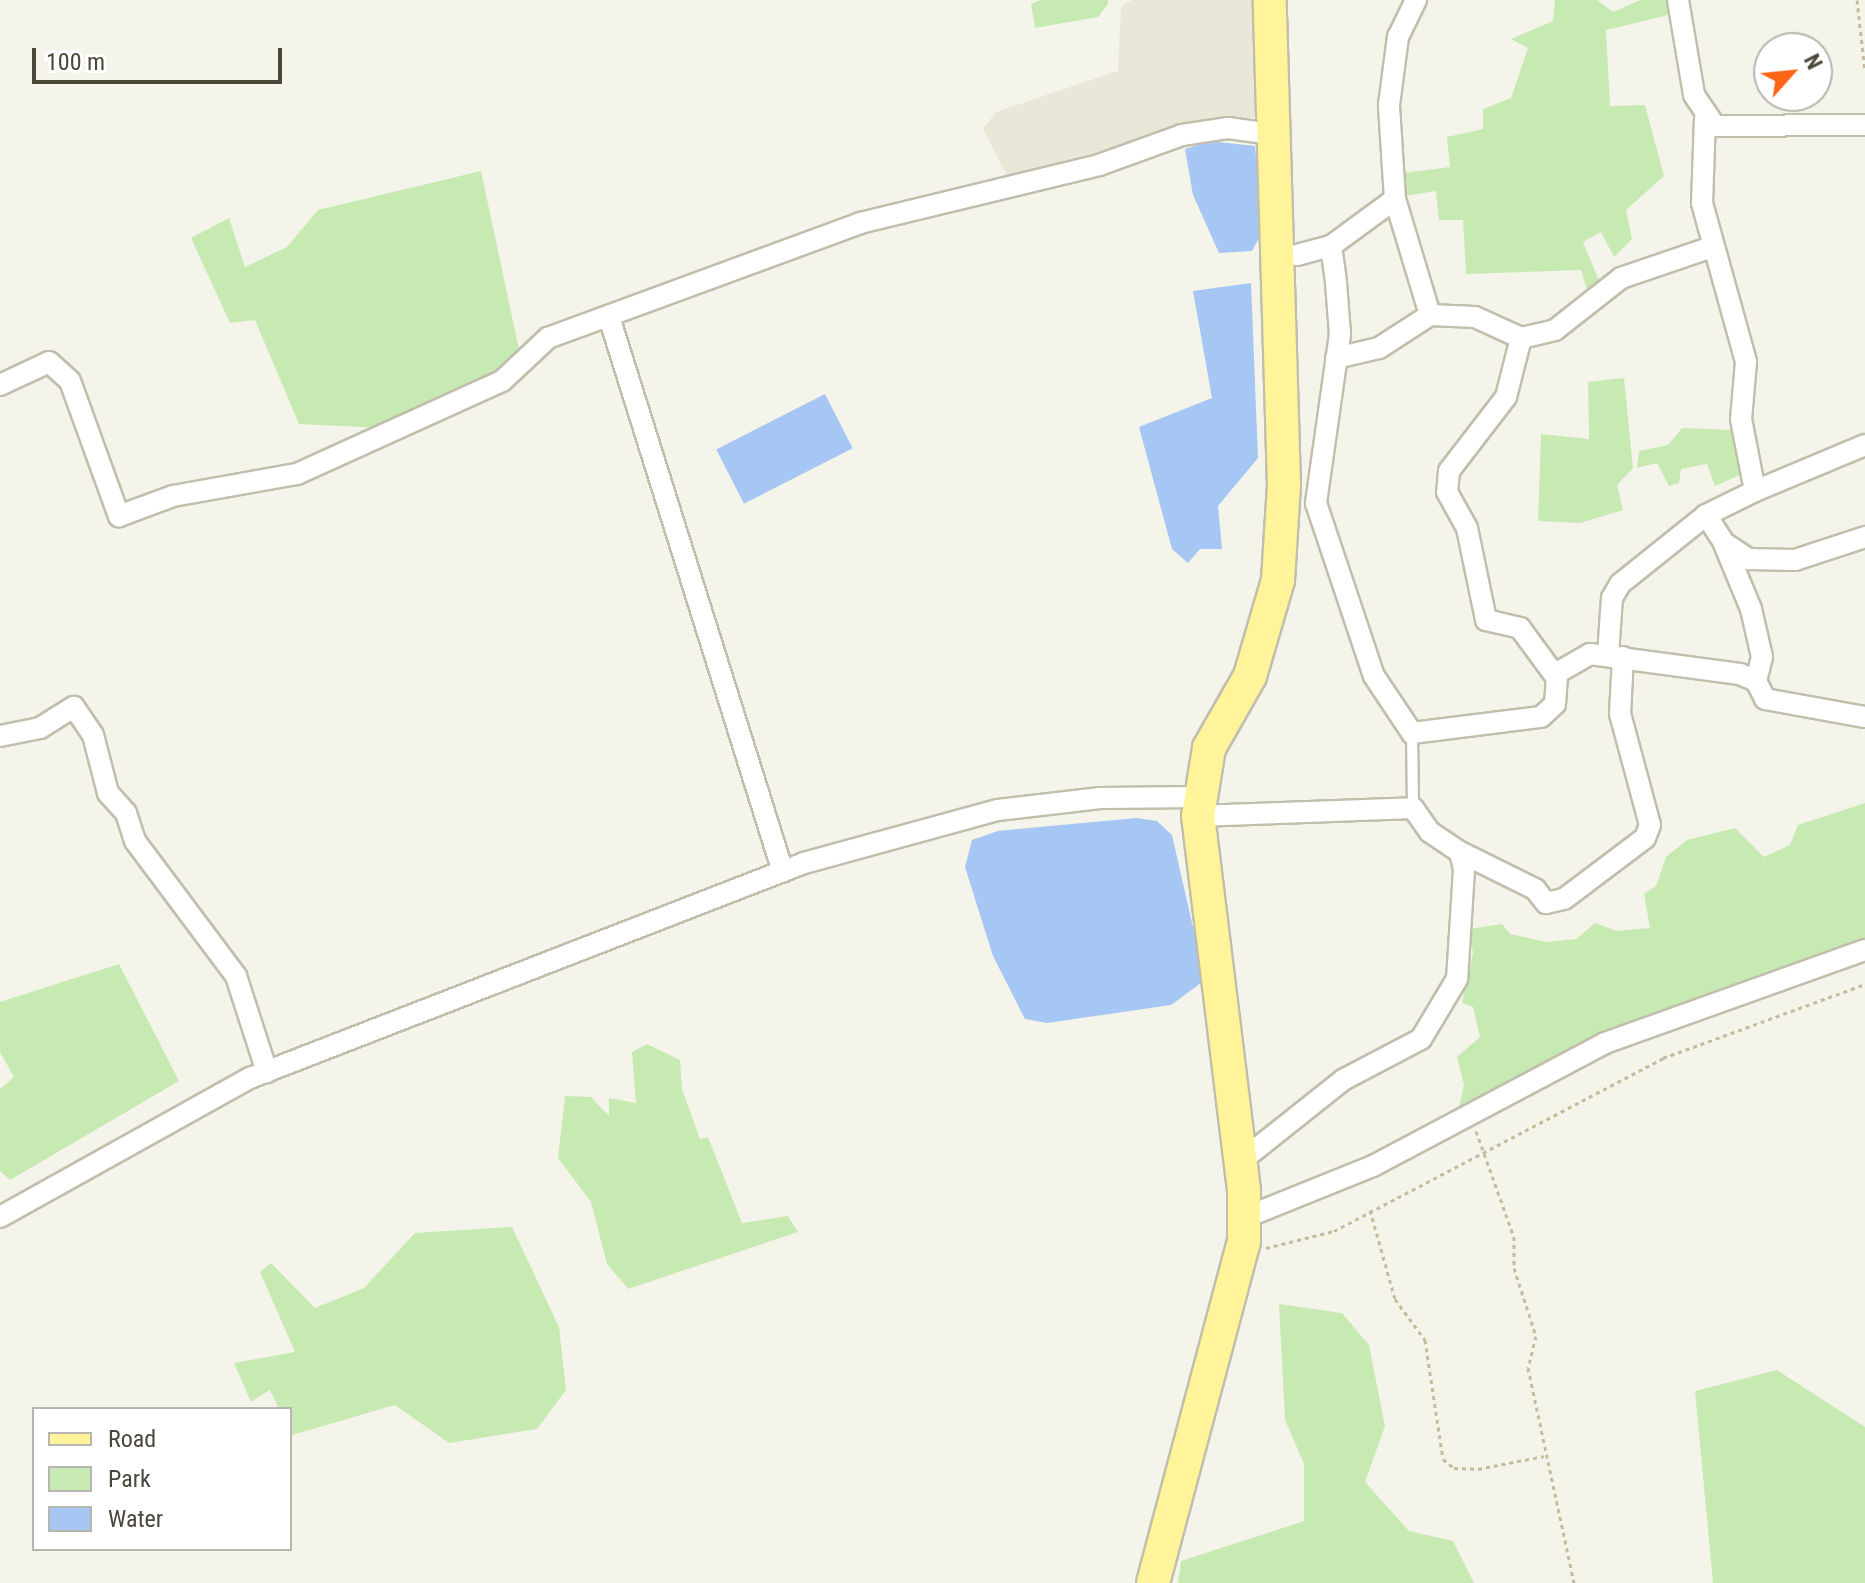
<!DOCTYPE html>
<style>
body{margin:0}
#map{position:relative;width:1865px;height:1583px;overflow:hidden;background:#f5f4ea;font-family:"Roboto Condensed",sans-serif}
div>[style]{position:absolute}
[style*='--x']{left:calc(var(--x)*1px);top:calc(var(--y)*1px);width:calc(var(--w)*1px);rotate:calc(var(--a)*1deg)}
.residential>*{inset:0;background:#eae7d8}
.green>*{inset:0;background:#c7eab3}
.water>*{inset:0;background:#a6c6f3;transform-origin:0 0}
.path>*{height:3px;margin-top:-1.5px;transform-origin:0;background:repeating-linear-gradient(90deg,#c4bd9d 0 4px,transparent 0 8px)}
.roads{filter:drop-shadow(2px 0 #c1beac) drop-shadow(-2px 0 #c1beac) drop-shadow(0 2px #c1beac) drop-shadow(0 -2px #c1beac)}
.lane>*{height:10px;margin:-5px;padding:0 5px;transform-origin:5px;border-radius:5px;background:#fff}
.street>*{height:20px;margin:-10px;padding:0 10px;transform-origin:10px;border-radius:10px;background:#fff}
.primary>*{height:32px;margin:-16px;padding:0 16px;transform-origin:16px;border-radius:16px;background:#fff49a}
span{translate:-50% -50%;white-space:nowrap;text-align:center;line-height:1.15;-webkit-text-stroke:6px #fff;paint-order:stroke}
.legend{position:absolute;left:32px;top:1407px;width:260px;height:144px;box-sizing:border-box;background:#fff;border:2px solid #b7b5af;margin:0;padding:10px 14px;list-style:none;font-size:24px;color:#4a4638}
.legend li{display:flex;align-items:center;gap:16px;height:40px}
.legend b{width:40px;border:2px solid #b7b5af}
.north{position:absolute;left:1753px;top:32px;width:80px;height:80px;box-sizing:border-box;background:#fff;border:2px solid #b7b5af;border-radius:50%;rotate:63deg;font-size:22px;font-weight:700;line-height:32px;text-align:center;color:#4a4638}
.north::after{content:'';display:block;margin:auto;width:28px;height:36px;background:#ff6418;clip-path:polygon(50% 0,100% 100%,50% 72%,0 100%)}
.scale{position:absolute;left:32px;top:48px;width:250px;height:36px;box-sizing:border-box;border:4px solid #4a4638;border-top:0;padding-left:10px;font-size:24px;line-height:28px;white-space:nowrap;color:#4a4638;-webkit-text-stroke:6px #fff;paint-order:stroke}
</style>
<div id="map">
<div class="residential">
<div style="clip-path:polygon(1132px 0,1263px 0,1255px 117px,1153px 136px,1008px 178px,983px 129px,996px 112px,1118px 71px,1121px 6px)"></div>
</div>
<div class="green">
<div style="clip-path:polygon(1040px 0,1108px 0,1108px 4px,1098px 17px,1035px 28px,1031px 4px)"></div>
<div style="clip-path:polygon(1555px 0,1597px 0,1613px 12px,1640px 0,1667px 0,1668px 15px,1606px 30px,1610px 106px,1645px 105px,1664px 176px,1626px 210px,1632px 239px,1614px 257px,1601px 232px,1583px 242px,1600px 283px,1588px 293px,1581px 270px,1466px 274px,1463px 220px,1439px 220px,1436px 191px,1404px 196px,1402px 173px,1450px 167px,1447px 137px,1483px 129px,1483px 109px,1511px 98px,1528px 48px,1511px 39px,1553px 21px)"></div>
<div style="clip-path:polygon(481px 171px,520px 354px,449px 402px,382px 428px,299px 424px,255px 320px,230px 323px,191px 238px,229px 218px,245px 267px,287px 247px,318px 210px)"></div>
<div style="clip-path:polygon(1624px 378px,1633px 468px,1617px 485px,1623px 510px,1580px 523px,1538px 521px,1541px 434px,1589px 439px,1588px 382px)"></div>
<div style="clip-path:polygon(1682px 428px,1734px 430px,1742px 474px,1715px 486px,1707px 464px,1681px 469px,1679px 483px,1669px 486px,1657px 463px,1637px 468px,1639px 451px,1668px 445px)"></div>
<div style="clip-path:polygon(1865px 803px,1865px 939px,1599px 1038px,1458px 1113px,1464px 1085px,1457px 1057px,1480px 1037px,1473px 1007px,1462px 1003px,1473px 954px,1469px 929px,1502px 924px,1510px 934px,1546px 942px,1576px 939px,1595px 923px,1617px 931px,1650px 928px,1644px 894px,1656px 886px,1666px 857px,1687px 840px,1735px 828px,1764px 857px,1790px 845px,1798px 825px)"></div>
<div style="clip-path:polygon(119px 964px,179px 1081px,10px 1180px,0 1171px,0 1089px,14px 1077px,0 1052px,0 1002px)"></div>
<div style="clip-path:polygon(647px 1044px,680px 1060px,682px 1089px,700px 1139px,708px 1137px,742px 1223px,788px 1216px,798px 1232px,628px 1289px,607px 1264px,591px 1202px,558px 1158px,565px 1096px,591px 1097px,609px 1116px,609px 1098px,636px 1103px,632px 1052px)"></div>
<div style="clip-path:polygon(512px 1227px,559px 1327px,566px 1390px,537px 1429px,449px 1443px,395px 1405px,292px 1435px,290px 1409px,279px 1409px,270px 1390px,251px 1402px,234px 1363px,295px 1352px,260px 1272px,271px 1263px,315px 1308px,364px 1288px,415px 1233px)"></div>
<div style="clip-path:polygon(1279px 1304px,1342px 1313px,1369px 1345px,1385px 1426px,1365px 1482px,1409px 1531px,1453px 1541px,1474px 1583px,1178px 1583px,1181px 1561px,1304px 1521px,1304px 1464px,1285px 1420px)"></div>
<div style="clip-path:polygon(1777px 1370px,1865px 1427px,1865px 1583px,1713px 1583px,1695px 1391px)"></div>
</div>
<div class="water">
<div style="clip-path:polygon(1210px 141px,1255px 146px,1263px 230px,1252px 251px,1219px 253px,1193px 195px,1185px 149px)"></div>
<div style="clip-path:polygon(1251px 283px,1258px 458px,1218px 506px,1222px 549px,1200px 549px,1188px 563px,1172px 549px,1139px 427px,1212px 398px,1193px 291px)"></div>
<div style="left:825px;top:394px;width:61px;height:122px;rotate:63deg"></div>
<div style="clip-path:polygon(1136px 818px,1157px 821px,1172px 835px,1205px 980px,1171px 1005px,1047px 1023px,1025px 1019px,993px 956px,965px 867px,972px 840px,998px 831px)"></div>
</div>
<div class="path">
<div style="--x:1857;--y:0;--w:71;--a:83.6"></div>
<div style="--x:1476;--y:1131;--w:113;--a:70.3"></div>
<div style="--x:1514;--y:1237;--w:31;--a:90"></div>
<div style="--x:1514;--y:1268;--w:71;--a:72.1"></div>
<div style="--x:1536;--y:1336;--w:33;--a:104"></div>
<div style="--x:1528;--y:1368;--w:220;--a:77.9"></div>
<div style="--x:1370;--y:1210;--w:92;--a:74.3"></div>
<div style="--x:1395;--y:1299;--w:51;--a:53.8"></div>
<div style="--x:1425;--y:1340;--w:120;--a:81.4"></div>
<div style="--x:1443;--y:1459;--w:14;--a:39"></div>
<div style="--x:1454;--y:1468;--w:24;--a:2"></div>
<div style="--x:1478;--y:1469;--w:67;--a:-11.1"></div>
<div style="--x:1266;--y:1248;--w:70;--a:-14"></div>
<div style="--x:1334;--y:1231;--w:372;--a:-27.7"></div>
<div style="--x:1663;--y:1058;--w:215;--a:-20.1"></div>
</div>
<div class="roads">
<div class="lane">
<div style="--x:1412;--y:733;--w:75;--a:89.2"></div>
</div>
<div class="street">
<div style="--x:1678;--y:0;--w:96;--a:80.4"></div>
<div style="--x:1694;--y:95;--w:37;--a:56"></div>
<div style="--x:1715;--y:126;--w:150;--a:-0.4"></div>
<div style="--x:1705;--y:118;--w:85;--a:92"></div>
<div style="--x:1702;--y:203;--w:165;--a:74.5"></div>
<div style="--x:1746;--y:362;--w:57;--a:95"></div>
<div style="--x:1741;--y:419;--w:73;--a:79"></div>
<div style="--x:1755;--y:491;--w:55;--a:153.9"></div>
<div style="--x:1395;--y:199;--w:121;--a:73.2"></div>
<div style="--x:1331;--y:246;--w:79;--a:-36.3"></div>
<div style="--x:1395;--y:199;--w:94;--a:-93.7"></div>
<div style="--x:1389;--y:105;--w:69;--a:-82.5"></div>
<div style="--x:1398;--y:37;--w:41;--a:-64.1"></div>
<div style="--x:1297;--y:255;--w:35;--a:-15"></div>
<div style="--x:1331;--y:246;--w:37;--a:82"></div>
<div style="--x:1336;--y:283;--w:51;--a:85.5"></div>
<div style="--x:1340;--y:334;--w:171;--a:98.1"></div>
<div style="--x:1316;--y:503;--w:182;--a:71.5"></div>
<div style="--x:1374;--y:676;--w:69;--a:56.3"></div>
<div style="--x:1412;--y:733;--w:130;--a:-7.1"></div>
<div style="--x:1541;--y:717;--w:19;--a:-43"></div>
<div style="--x:1555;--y:704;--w:31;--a:-86"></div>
<div style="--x:1557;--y:673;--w:38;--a:-30"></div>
<div style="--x:1590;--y:654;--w:151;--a:7.6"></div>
<div style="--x:1740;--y:674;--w:17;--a:24"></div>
<div style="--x:1756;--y:681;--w:20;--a:63"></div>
<div style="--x:1765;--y:699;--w:102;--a:10.2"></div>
<div style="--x:610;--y:320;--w:578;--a:72.6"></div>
<div style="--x:1521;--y:338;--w:61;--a:104.3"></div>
<div style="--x:1506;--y:397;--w:93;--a:127.6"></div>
<div style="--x:1449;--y:471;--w:21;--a:95"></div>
<div style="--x:1447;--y:492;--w:41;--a:60.9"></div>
<div style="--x:1467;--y:528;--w:94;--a:78.3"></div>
<div style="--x:1486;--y:620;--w:35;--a:13"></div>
<div style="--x:1520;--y:628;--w:61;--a:53.7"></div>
<div style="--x:1336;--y:358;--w:44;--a:-13.1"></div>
<div style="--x:1379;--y:348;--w:61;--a:-32.9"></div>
<div style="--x:1430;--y:315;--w:45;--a:2.5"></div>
<div style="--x:1475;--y:317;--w:51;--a:24.5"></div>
<div style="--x:1521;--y:338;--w:35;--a:-13"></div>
<div style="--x:1555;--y:330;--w:84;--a:-38.2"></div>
<div style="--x:1621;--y:278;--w:96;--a:-18.8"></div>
<div style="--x:0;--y:385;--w:54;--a:-25.1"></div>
<div style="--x:49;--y:362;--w:28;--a:42"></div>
<div style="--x:70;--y:381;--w:144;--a:70.1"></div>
<div style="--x:119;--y:516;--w:58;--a:-20.3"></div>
<div style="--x:173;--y:496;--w:126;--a:-10.1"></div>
<div style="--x:297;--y:474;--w:225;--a:-24.4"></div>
<div style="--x:502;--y:381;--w:63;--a:-43.1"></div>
<div style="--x:548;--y:338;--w:333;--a:-20.2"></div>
<div style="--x:860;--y:223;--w:246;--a:-13.6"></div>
<div style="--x:1099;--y:165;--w:88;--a:-19.9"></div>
<div style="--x:1182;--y:135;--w:47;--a:-8.7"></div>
<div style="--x:1228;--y:128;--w:43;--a:7.9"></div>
<div style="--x:1755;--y:491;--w:119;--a:-22.7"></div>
<div style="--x:1724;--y:544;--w:70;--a:67.4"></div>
<div style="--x:1751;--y:609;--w:49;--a:77.1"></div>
<div style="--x:1762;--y:657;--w:25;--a:104"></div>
<div style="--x:1608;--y:655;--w:57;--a:-86"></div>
<div style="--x:1612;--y:598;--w:16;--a:-60"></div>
<div style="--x:1620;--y:584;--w:110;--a:-38.7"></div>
<div style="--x:1706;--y:515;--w:33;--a:57"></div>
<div style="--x:1724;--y:543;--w:30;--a:33"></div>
<div style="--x:1749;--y:559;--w:46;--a:1.2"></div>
<div style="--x:1795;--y:560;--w:74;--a:-18.2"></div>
<div style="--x:0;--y:736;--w:41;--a:-11.3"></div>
<div style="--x:40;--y:728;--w:40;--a:-32"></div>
<div style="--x:74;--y:707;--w:34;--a:56"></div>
<div style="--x:93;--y:735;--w:60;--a:75.5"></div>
<div style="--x:108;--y:793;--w:27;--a:48"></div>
<div style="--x:126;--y:813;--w:29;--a:72"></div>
<div style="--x:135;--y:841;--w:169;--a:53.2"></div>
<div style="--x:236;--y:976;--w:101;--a:72.1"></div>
<div style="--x:1198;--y:816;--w:215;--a:-2.1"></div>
<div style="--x:1413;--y:808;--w:29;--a:55"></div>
<div style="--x:1430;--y:832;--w:36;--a:34"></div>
<div style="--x:1460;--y:852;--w:17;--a:77"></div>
<div style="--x:1464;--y:869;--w:110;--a:93.6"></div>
<div style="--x:1457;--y:979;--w:70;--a:121"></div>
<div style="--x:1421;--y:1039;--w:88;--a:152.3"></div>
<div style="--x:1343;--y:1080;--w:130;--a:141.5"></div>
<div style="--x:1460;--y:852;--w:84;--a:26.3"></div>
<div style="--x:1535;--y:889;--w:18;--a:52"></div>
<div style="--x:1546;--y:903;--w:18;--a:-13"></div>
<div style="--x:1564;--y:899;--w:101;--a:-37"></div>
<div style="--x:1645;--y:838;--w:14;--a:-69"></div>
<div style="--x:1650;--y:825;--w:115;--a:-105.1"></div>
<div style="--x:1620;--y:714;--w:57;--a:-87"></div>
<div style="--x:0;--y:1217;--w:286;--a:-29.1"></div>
<div style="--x:250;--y:1078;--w:594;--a:-21.21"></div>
<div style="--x:804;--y:863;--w:201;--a:-15.3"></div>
<div style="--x:998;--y:810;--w:103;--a:-6.7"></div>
<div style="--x:1100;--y:798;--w:99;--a:-0.6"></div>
<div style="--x:1244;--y:1218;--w:139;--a:-22"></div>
<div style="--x:1373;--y:1166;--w:263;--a:-27.9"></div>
<div style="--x:1605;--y:1043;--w:276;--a:-19.7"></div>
</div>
<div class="primary">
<div style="--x:1153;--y:1583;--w:353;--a:-75.1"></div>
<div style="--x:1244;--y:1242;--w:52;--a:-90"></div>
<div style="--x:1244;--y:1190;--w:377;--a:-97"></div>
<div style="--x:1198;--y:816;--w:69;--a:-80.8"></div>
<div style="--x:1209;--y:748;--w:83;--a:-60.3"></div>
<div style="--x:1250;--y:676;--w:100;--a:-73.7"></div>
<div style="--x:1278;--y:580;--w:95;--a:-86.4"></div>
<div style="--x:1284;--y:485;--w:485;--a:-91.7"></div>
</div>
</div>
<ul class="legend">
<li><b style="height:10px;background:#fff49a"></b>Road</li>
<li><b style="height:22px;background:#c7eab3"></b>Park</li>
<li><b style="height:22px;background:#a6c6f3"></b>Water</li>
</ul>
<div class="north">N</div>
<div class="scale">100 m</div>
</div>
